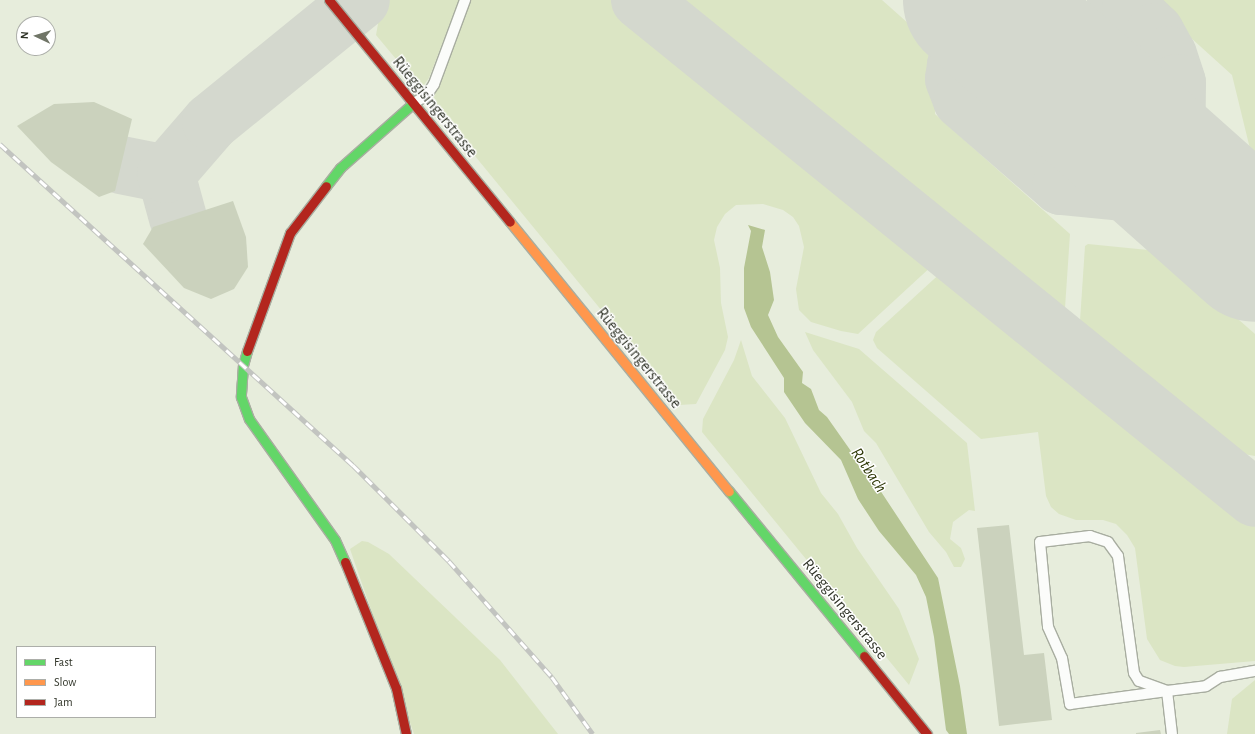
<!DOCTYPE html>
<meta charset="utf-8">
<style>
body{margin:0}
#map{position:relative;width:1255px;height:734px;overflow:hidden;background:#e7eddc;font-family:"Alegreya Sans",sans-serif}
div>[style]{position:absolute}
[style*='--x']{left:calc(var(--x)*1px);top:calc(var(--y)*1px);width:calc(var(--w)*1px);rotate:calc(var(--a)*1deg)}
.green>*{inset:0;background:#dbe5c4}
.water>*{inset:0;background:#b5c492}
.taxiway>*{height:58px;margin:-29px;padding:0 29px;transform-origin:29px;border-radius:29px;background:#d4d8ce}
.runway>*{height:146px;margin:-73px;padding:0 73px;transform-origin:73px;border-radius:73px;background:#d4d8ce}
.building>*{inset:0;background:#cbd2bd}
.roads{filter:drop-shadow(1px 0 #a8ada0) drop-shadow(-1px 0 #a8ada0) drop-shadow(0 1px #a8ada0) drop-shadow(0 -1px #a8ada0)}
.lane>*{height:10px;margin:-5px;padding:0 5px;transform-origin:5px;border-radius:5px;background:#fbfcfa}
.fast>*{height:9px;margin:-4.5px;padding:0 4.5px;transform-origin:4.5px;border-radius:4.5px;background:#63d668}
.slow>*{height:9px;margin:-4.5px;padding:0 4.5px;transform-origin:4.5px;border-radius:4.5px;background:#ff974d}
.jam>*{height:9px;margin:-4.5px;padding:0 4.5px;transform-origin:4.5px;border-radius:4.5px;background:#b3261e}
.rail>*{height:4.5px;margin-top:-2.25px;transform-origin:0;background:repeating-linear-gradient(90deg,#fff 0 9px,#c2c4c0 0 18px);box-sizing:border-box;border-block:1px solid #c2c4c0}
span{translate:-50% -50%;white-space:nowrap;text-align:center;line-height:1.15;-webkit-text-stroke:3px #fff;paint-order:stroke}
.street-label{font-size:16px;color:#303428}
.water-label{font-size:17px;color:#2c3604;font-style:italic}
.legend{position:absolute;left:16px;top:646px;width:140px;height:72px;box-sizing:border-box;background:#fff;border:1px solid #acaea9;margin:0;padding:5px 7px;list-style:none;font-size:12px;color:#303428}
.legend li{display:flex;align-items:center;gap:8px;height:20px}
.legend b{width:20px;border:1px solid #acaea9}
.north{position:absolute;left:16px;top:16px;width:40px;height:40px;box-sizing:border-box;background:#fff;border:1px solid #acaea9;border-radius:50%;rotate:274deg;font-size:11px;font-weight:700;line-height:16px;text-align:center;color:#303428}
.north::after{content:'';display:block;margin:auto;width:14px;height:18px;background:#707567;clip-path:polygon(50% 0,100% 100%,50% 72%,0 100%)}
</style>
<div id="map">
<div class="green">
<div style="clip-path:polygon(382px 0,459px 0,429px 78px,421px 89px,376px 35px,378px 24px,368px 11px)"></div>
<div style="clip-path:polygon(470px 0,612px 0,933px 260px,934px 264px,858px 334px,841px 331px,811px 322px,799px 310px,796px 289px,804px 247px,799px 226px,793px 217px,783px 210px,763px 204px,736px 205px,725px 214px,717px 227px,714px 240px,720px 268px,721px 303px,728px 337px,725px 350px,696px 404px,679px 405px,430px 101px)"></div>
<div style="clip-path:polygon(664px 0,882px 0,936px 48px,935px 114px,1070px 234px,1064px 323px)"></div>
<div style="clip-path:polygon(1149px 0,1255px 0,1255px 160px,1252px 157px,1232px 75px)"></div>
<div style="clip-path:polygon(1088px 244px,1158px 251px,1164px 254px,1255px 334px,1255px 456px,1232px 452px,1213px 443px,1079px 336px,1085px 246px)"></div>
<div style="clip-path:polygon(945px 269px,1255px 519px,1255px 661px,1184px 667px,1175px 666px,1160px 660px,1147px 639px,1135px 548px,1127px 535px,1116px 524px,1103px 520px,1076px 520px,1059px 514px,1051px 507px,1046px 496px,1038px 432px,981px 439px,877px 348px,873px 340px,876px 332px)"></div>
<div style="clip-path:polygon(805px 332px,859px 349px,967px 443px,975px 511px,969px 510px,953px 522px,950px 539px,961px 548px,965px 559px,961px 567px,954px 567px,946px 552px,929px 532px,876px 443px,864px 431px,852px 402px,813px 350px)"></div>
<div style="clip-path:polygon(741px 340px,752px 376px,785px 418px,821px 493px,838px 514px,857px 548px,899px 609px,919px 659px,909px 685px,702px 432px,703px 419px,734px 360px)"></div>
<div style="clip-path:polygon(362px 541px,368px 542px,389px 554px,500px 660px,558px 734px,414px 734px,350px 549px)"></div>
<div style="clip-path:polygon(1255px 680px,1255px 734px,1227px 734px,1232px 699px)"></div>
</div>
<div class="water">
<div style="clip-path:polygon(748px 225px,765px 230px,762px 247px,770px 272px,774px 300px,768px 315px,778px 337px,803px 372px,802px 383px,811px 389px,819px 410px,827px 417px,853px 454px,861px 471px,870px 475px,938px 578px,960px 686px,967px 734px,949px 734px,946px 730px,934px 637px,926px 597px,916px 575px,879px 531px,858px 499px,841px 460px,805px 423px,784px 392px,784px 378px,751px 327px,744px 308px,744px 268px,751px 231px)"></div>
</div>
<div class="taxiway">
<div style="--x:640;--y:0;--w:791;--a:39"></div>
<div style="--x:1012;--y:0;--w:18;--a:151"></div>
<div style="--x:996;--y:9;--w:23;--a:137"></div>
<div style="--x:979;--y:25;--w:24;--a:125"></div>
<div style="--x:965;--y:45;--w:22;--a:114"></div>
<div style="--x:956;--y:65;--w:14;--a:98"></div>
<div style="--x:954;--y:79;--w:22;--a:69"></div>
<div style="--x:962;--y:100;--w:131;--a:41"></div>
<div style="--x:1061;--y:186;--w:133;--a:5.6"></div>
<div style="--x:1193;--y:199;--w:13;--a:23"></div>
<div style="--x:1116;--y:0;--w:17;--a:31"></div>
<div style="--x:1131;--y:9;--w:33;--a:44"></div>
<div style="--x:1155;--y:32;--w:26;--a:61"></div>
<div style="--x:1168;--y:55;--w:29;--a:72"></div>
<div style="--x:1177;--y:83;--w:80;--a:90.7"></div>
<div style="--x:1176;--y:163;--w:16;--a:72"></div>
<div style="--x:1181;--y:178;--w:20;--a:53"></div>
<div style="--x:121;--y:165;--w:46;--a:11.3"></div>
<div style="--x:178;--y:218;--w:46;--a:-105.3"></div>
<div style="--x:166;--y:174;--w:69;--a:-49.1"></div>
<div style="--x:211;--y:122;--w:193;--a:-39.1"></div>
</div>
<div class="runway">
<div style="--x:976;--y:0;--w:374;--a:41.7"></div>
</div>
<div class="building">
<div style="clip-path:polygon(94px 102px,132px 119px,115px 191px,99px 197px,51px 162px,17px 126px,54px 104px)"></div>
<div style="clip-path:polygon(233px 201px,246px 237px,248px 267px,234px 289px,211px 299px,184px 288px,143px 244px,153px 227px)"></div>
<div style="clip-path:polygon(1009px 525px,1024px 655px,1044px 653px,1052px 720px,999px 726px,977px 528px)"></div>
<div style="clip-path:polygon(1160px 730px,1161px 734px,1136px 734px,1136px 733px)"></div>
</div>
<div class="roads">
<div class="lane">
<div style="--x:412;--y:104;--w:16;--a:-30"></div>
<div style="--x:426;--y:96;--w:14;--a:-56"></div>
<div style="--x:434;--y:84;--w:90;--a:-69.7"></div>
<div style="--x:1167;--y:691;--w:30;--a:-160"></div>
<div style="--x:1139;--y:681;--w:9;--a:-122"></div>
<div style="--x:1134;--y:673;--w:118;--a:-97.8"></div>
<div style="--x:1118;--y:556;--w:17;--a:-126"></div>
<div style="--x:1108;--y:542;--w:19;--a:-162"></div>
<div style="--x:1090;--y:536;--w:50;--a:173.2"></div>
<div style="--x:1040;--y:542;--w:85;--a:84.6"></div>
<div style="--x:1048;--y:627;--w:34;--a:66"></div>
<div style="--x:1062;--y:658;--w:47;--a:80.1"></div>
<div style="--x:1070;--y:704;--w:98;--a:-7.6"></div>
<div style="--x:1167;--y:691;--w:39;--a:-7"></div>
<div style="--x:1206;--y:686;--w:17;--a:-33"></div>
<div style="--x:1220;--y:677;--w:36;--a:-10"></div>
<div style="--x:1167;--y:691;--w:43;--a:83.4"></div>
</div>
<div class="fast">
<div style="--x:326;--y:186;--w:23;--a:-52"></div>
<div style="--x:340;--y:168;--w:96;--a:-41.6"></div>
<div style="--x:247;--y:351;--w:15;--a:106"></div>
<div style="--x:243;--y:365;--w:32;--a:94"></div>
<div style="--x:241;--y:397;--w:23;--a:70"></div>
<div style="--x:249;--y:419;--w:148;--a:54.6"></div>
<div style="--x:335;--y:540;--w:24;--a:66"></div>
<div style="--x:729;--y:491;--w:213;--a:50.7"></div>
</div>
<div class="slow">
<div style="--x:510;--y:222;--w:347;--a:50.9"></div>
</div>
<div class="jam">
<div style="--x:329;--y:0;--w:286;--a:50.8"></div>
<div style="--x:247;--y:351;--w:126;--a:-70"></div>
<div style="--x:290;--y:233;--w:59;--a:-52.5"></div>
<div style="--x:345;--y:562;--w:136;--a:68"></div>
<div style="--x:396;--y:688;--w:47;--a:77.7"></div>
<div style="--x:864;--y:656;--w:100;--a:51.1"></div>
</div>
</div>
<div class="rail">
<div style="--x:0;--y:144;--w:477;--a:42.3"></div>
<div style="--x:353;--y:465;--w:136;--a:45"></div>
<div style="--x:449;--y:561;--w:155;--a:48.4"></div>
<div style="--x:552;--y:677;--w:70;--a:54.3"></div>
</div>
<div class="street-label">
<span style="left:435px;top:107px;rotate:51deg">Rüeggisingerstrasse</span>
<span style="left:639px;top:358px;rotate:51deg">Rüeggisingerstrasse</span>
<span style="left:845px;top:609px;rotate:51deg">Rüeggisingerstrasse</span>
</div>
<div class="water-label">
<span style="left:869px;top:470px;rotate:56deg">Rotbach</span>
</div>
<ul class="legend">
<li><b style="height:5px;background:#63d668"></b>Fast</li>
<li><b style="height:5px;background:#ff974d"></b>Slow</li>
<li><b style="height:5px;background:#b3261e"></b>Jam</li>
</ul>
<div class="north">N</div>
</div>
